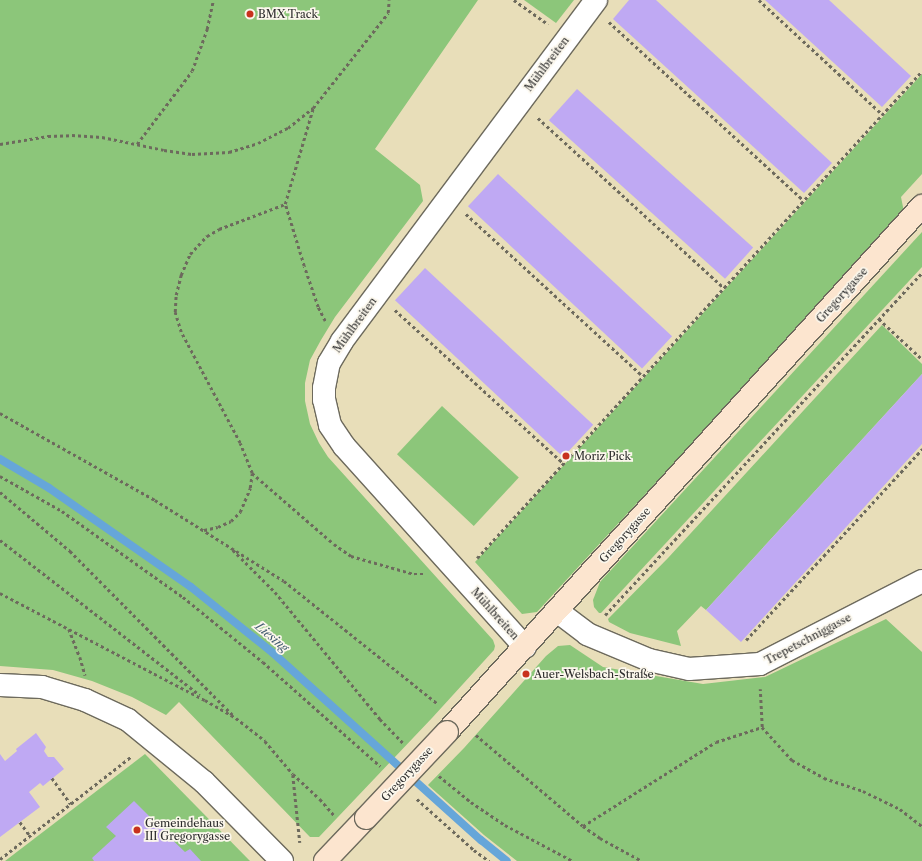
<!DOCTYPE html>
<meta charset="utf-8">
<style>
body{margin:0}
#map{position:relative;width:922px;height:861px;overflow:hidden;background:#e8deb9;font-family:"Libre Caslon Text",serif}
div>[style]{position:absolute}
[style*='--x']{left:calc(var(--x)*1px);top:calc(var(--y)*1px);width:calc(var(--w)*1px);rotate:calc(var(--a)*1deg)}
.green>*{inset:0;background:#8cc67a;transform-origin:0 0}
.stream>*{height:8px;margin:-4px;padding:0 4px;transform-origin:4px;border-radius:4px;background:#66a6d9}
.building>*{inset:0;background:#bfa9f3;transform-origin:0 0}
.path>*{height:2.5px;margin-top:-1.25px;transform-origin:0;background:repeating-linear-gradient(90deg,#6d6a5d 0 3px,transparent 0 6px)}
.roads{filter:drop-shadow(1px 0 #6d6a5d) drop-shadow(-1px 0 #6d6a5d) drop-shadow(0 1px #6d6a5d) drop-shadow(0 -1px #6d6a5d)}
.street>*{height:22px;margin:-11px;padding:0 11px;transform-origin:11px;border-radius:11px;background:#fff}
.secondary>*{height:22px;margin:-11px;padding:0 11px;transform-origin:11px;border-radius:11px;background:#fce5cf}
.bridges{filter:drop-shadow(1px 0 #6d6a5d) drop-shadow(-1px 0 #6d6a5d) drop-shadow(0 1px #6d6a5d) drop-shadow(0 -1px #6d6a5d)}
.secondary-bridge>*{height:22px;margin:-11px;padding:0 11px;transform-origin:11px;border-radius:11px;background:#fce5cf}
.dots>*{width:11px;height:11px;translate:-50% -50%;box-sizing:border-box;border:2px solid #fbf7ec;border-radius:50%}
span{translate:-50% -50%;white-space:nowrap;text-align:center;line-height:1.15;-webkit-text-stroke:3.5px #fbf7ec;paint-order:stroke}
.poi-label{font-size:11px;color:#2b2b2b}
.left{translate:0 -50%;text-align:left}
.street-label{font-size:11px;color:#2b2b2b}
.water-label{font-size:12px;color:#435c71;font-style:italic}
</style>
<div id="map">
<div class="green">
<div style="clip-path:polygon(0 0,478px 0,375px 149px,420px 185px,423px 201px,335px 317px,321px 340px,310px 360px,305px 383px,305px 401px,310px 424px,319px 443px,328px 457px,493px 640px,495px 646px,494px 650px,432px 718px,319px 837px,310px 837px,179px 702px,166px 715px,132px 697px,92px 681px,53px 670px,0 666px)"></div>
<div style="clip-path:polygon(524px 0,574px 0,556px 23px)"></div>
<div style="clip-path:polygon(922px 74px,922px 174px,901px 197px,904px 212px,537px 612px,522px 614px,475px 562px)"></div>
<div style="clip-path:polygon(922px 232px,922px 267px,601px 613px,599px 613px,594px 607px,593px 600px,600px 582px)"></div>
<div style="clip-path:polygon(882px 325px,922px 364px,922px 374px,706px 610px,701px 606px,677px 631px,681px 646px,630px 633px,609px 622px,608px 619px,668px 558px)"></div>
<div style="left:442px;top:406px;width:105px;height:66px;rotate:43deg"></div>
<div style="clip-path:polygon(886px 619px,922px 652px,922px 861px,517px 861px,484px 835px,428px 785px,464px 748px,546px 656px,558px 646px,570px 645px,603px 667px,703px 684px,765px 677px)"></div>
<div style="clip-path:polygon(145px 754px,250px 861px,5px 861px)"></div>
</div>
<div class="stream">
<div style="--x:0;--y:459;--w:57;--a:30.6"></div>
<div style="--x:49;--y:488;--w:173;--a:34.9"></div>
<div style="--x:191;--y:587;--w:105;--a:38.8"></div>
<div style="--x:273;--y:653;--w:280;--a:42"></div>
<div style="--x:481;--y:840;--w:33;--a:39"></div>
</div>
<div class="building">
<div style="clip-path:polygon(629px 0,656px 0,832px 163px,804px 193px,613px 19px)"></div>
<div style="clip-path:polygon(765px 0,829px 0,911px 76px,882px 107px)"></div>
<div style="left:577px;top:89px;width:237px;height:42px;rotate:42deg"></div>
<div style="left:498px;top:174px;width:238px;height:44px;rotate:43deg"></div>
<div style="left:425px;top:268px;width:230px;height:44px;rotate:43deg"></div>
<div style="clip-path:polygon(922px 374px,922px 444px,741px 642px,706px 610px)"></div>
<div style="clip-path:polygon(36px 733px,46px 747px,44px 751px,48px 757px,54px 757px,64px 769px,43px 786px,40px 783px,29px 792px,40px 807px,0 837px,0 754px,5px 761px,17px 751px,16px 749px)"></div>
<div style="clip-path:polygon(134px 801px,155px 822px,167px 823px,164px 832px,185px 852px,190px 849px,201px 861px,94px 861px,92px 858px,116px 836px,106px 827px)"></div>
</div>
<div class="path">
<div style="--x:514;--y:0;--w:42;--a:35.2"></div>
<div style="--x:759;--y:0;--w:168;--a:42.8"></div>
<div style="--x:609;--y:22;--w:263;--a:42.5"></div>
<div style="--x:538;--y:118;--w:252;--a:42.4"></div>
<div style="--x:0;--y:144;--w:49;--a:-9.5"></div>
<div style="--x:48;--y:136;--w:24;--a:-2"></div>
<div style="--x:72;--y:135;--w:30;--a:4"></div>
<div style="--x:102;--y:137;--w:63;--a:11.8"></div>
<div style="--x:164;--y:150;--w:28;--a:8"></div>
<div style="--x:192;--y:154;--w:37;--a:-3"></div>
<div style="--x:229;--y:152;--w:30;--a:-17"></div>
<div style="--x:258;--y:143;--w:34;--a:-27"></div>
<div style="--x:288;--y:128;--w:32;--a:-39"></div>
<div style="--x:137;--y:144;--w:91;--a:-53"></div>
<div style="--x:192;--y:71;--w:45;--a:-70.3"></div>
<div style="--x:207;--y:29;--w:30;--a:-78"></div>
<div style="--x:466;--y:214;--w:240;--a:42.5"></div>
<div style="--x:395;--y:310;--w:227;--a:42.3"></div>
<div style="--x:879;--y:319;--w:59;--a:42.9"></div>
<div style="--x:325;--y:321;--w:16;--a:-117"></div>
<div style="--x:318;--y:307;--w:43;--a:-108.9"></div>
<div style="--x:304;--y:266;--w:65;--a:-107"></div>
<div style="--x:285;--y:204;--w:100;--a:-73.7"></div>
<div style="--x:313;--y:108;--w:121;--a:-51.7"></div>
<div style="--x:388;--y:13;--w:13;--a:-86"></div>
<div style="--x:0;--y:413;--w:178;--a:29.3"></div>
<div style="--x:155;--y:500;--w:152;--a:32.1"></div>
<div style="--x:284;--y:581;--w:197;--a:38.6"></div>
<div style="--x:252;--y:473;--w:108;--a:40.9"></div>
<div style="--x:334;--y:544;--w:21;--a:35"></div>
<div style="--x:351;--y:556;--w:66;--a:15.9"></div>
<div style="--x:414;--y:574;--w:12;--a:0"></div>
<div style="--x:0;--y:476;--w:71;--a:29.4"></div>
<div style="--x:62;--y:511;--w:148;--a:35.4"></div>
<div style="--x:183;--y:597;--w:103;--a:39.1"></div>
<div style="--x:263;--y:662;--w:157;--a:41.6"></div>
<div style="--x:0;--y:492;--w:92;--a:40.1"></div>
<div style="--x:70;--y:551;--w:231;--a:45.2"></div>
<div style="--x:204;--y:530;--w:14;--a:-12"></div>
<div style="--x:218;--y:527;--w:14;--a:-25"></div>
<div style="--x:231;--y:521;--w:13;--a:-45"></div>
<div style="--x:240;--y:512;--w:26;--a:-67"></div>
<div style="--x:250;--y:488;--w:15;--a:-82"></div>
<div style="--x:252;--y:473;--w:32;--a:-112"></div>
<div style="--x:240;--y:443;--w:126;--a:-118"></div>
<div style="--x:181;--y:332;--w:21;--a:-107"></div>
<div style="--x:175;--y:312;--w:17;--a:-87"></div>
<div style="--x:176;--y:295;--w:21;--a:-76"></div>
<div style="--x:181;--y:275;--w:23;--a:-67"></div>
<div style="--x:190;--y:254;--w:25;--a:-47"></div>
<div style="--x:207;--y:236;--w:14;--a:-30"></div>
<div style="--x:219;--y:229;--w:71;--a:-20.7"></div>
<div style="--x:0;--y:540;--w:253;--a:37.8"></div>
<div style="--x:233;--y:550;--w:59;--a:45"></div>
<div style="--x:275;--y:592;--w:165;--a:50.4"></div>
<div style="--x:380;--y:719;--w:33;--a:46"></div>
<div style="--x:477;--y:558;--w:660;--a:-47.58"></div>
<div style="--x:0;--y:593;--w:231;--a:27.6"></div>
<div style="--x:205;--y:700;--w:36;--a:30"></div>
<div style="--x:236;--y:718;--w:37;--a:38"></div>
<div style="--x:265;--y:741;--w:43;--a:49.7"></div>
<div style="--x:293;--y:774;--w:37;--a:43"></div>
<div style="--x:320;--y:799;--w:23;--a:49"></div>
<div style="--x:605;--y:615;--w:466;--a:-47.2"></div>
<div style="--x:69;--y:629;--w:30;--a:69"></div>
<div style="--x:80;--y:657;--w:19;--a:74"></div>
<div style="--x:746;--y:640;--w:260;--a:-47.3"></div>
<div style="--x:762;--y:727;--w:45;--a:47.7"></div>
<div style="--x:792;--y:760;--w:37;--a:29"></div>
<div style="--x:824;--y:778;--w:41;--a:18.4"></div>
<div style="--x:863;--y:791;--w:41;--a:25.9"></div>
<div style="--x:900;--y:809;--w:28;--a:38"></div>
<div style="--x:476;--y:735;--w:140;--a:40.4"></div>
<div style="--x:583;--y:826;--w:21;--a:35"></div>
<div style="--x:600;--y:838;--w:48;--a:28.7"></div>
<div style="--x:293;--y:775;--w:68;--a:84.1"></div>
<div style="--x:439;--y:776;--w:41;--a:39.1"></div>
<div style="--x:471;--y:802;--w:41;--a:34.1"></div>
<div style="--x:505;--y:825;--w:77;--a:27.9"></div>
<div style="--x:52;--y:778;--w:32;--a:54"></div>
<div style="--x:417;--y:799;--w:76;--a:41.8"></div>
<div style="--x:474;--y:850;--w:19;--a:36"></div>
<div style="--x:20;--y:822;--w:17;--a:54"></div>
<div style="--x:583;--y:826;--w:157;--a:-32.3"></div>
<div style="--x:716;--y:742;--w:48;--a:-18.1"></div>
<div style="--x:762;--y:727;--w:38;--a:-93"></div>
<div style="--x:0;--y:859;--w:167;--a:-38"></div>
</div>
<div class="roads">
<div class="street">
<div style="--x:557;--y:611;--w:38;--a:37"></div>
<div style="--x:587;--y:634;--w:67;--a:22.8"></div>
<div style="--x:649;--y:660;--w:41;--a:12.7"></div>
<div style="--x:689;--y:669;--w:71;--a:-4"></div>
<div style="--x:760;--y:664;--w:182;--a:-27.1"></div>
<div style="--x:525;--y:647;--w:270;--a:-132"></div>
<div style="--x:344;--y:446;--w:25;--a:-124"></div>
<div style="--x:330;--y:425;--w:26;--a:-103"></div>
<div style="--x:324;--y:400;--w:12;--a:-90"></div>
<div style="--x:324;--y:388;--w:25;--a:-79"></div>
<div style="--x:329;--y:363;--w:26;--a:-59"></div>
<div style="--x:342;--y:341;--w:425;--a:-53.3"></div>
<div style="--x:0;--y:685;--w:42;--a:2.7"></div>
<div style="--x:42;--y:687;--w:45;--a:16.8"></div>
<div style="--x:85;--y:700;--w:47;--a:24.9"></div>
<div style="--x:128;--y:720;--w:98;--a:39.2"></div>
<div style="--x:204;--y:782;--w:111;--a:45.4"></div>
</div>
<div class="secondary">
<div style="--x:447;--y:732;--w:709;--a:-47.92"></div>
<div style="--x:325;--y:861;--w:59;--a:-46.4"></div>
</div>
</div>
<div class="bridges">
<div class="secondary-bridge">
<div style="--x:366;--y:818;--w:118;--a:-46.7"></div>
</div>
</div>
<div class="dots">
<div style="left:250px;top:14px;background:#c8321e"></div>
<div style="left:566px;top:456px;background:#c8321e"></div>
<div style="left:526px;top:674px;background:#c8321e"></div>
<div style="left:137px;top:830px;background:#c8321e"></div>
</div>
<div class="poi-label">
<span class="left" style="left:258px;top:14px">BMX Track</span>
<span class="left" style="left:574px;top:456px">Moriz Pick</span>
<span class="left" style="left:534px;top:674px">Auer-Welsbach-Straße</span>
<span class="left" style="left:145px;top:830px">Gemeindehaus<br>III Gregorygasse</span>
</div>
<div class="street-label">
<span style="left:547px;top:64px;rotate:-53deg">Mühlbreiten</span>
<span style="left:842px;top:295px;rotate:-48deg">Gregorygasse</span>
<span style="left:355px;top:325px;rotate:-54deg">Mühlbreiten</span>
<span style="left:625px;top:535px;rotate:-48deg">Gregorygasse</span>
<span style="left:495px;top:614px;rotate:48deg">Mühlbreiten</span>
<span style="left:808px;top:639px;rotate:-28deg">Trepetschniggasse</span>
<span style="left:407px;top:774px;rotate:-47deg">Gregorygasse</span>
</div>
<div class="water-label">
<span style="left:272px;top:637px;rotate:40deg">Liesing</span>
</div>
</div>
